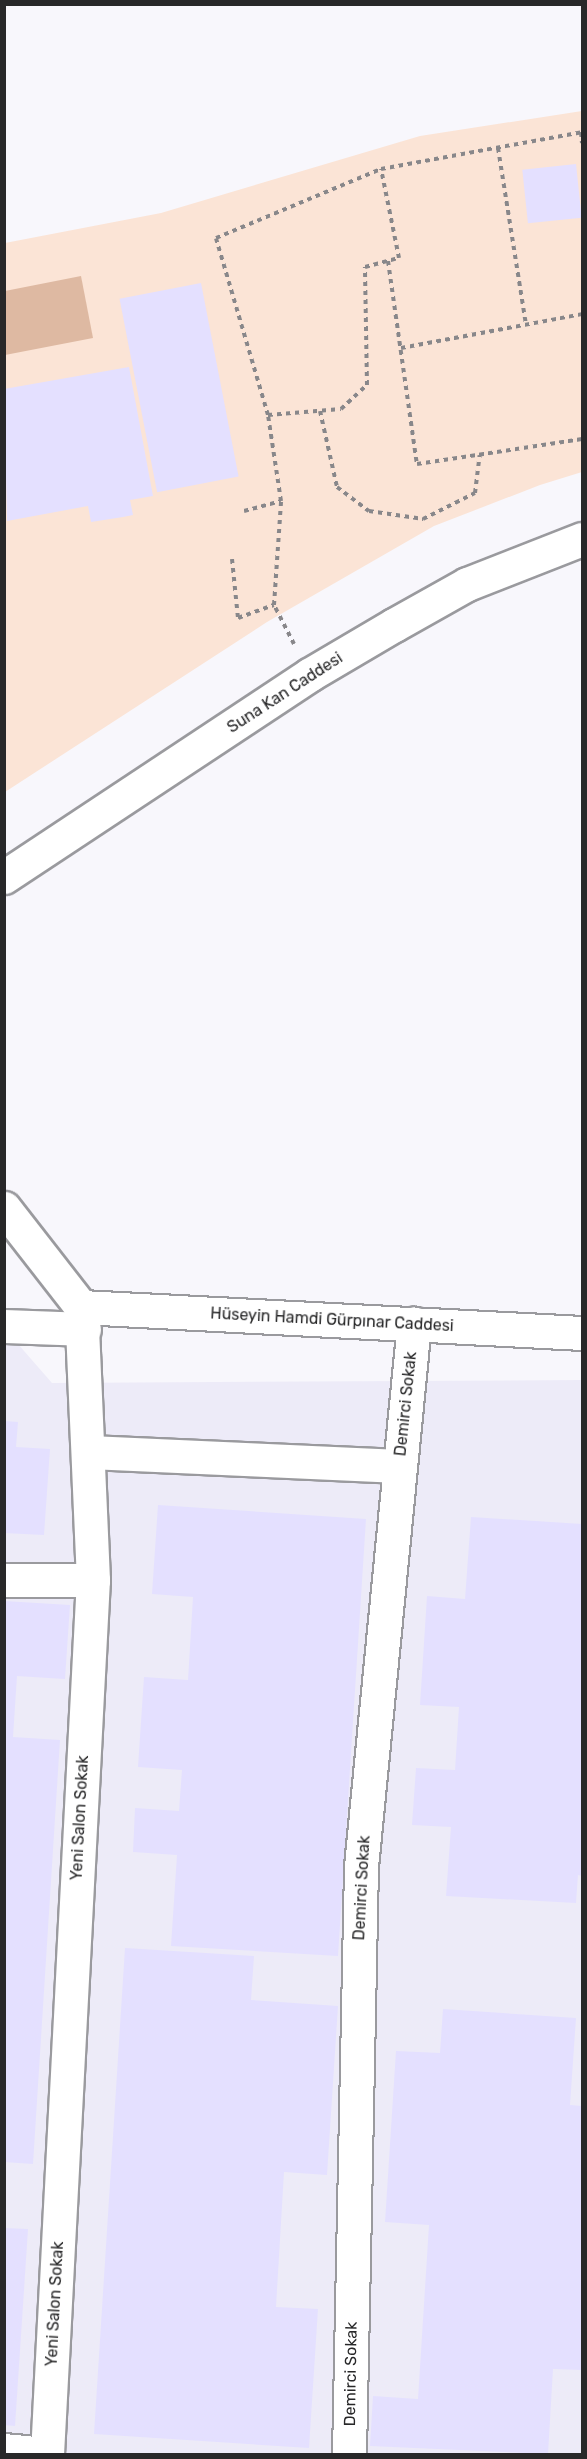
<!DOCTYPE html>
<meta charset="utf-8">
<style>
body{margin:0}
#map{position:relative;width:587px;height:2459px;overflow:hidden;background:#f8f7fc;font-family:Rubik,sans-serif}
div>[style]{position:absolute}
[style*='--x']{left:calc(var(--x)*1px);top:calc(var(--y)*1px);width:calc(var(--w)*1px);rotate:calc(var(--a)*1deg)}
.built>*{inset:0;background:#edebf8}
.green>*{inset:0;background:#fbe4d6}
.water>*{inset:0;background:#deb9a2}
.building>*{inset:0;background:#e4e0ff;transform-origin:0 0}
.path>*{height:4px;margin-top:-2px;transform-origin:0;background:repeating-linear-gradient(90deg,#88878a 0 4.5px,transparent 0 9px)}
.roads{filter:drop-shadow(2px 0 #9a9a9e) drop-shadow(-2px 0 #9a9a9e) drop-shadow(0 2px #9a9a9e) drop-shadow(0 -2px #9a9a9e)}
.minor>*{height:33px;margin:-16.5px;padding:0 16.5px;transform-origin:16.5px;border-radius:16.5px;background:#fff}
.tertiary>*{height:33px;margin:-16.5px;padding:0 16.5px;transform-origin:16.5px;border-radius:16.5px;background:#fff}
span{translate:-50% -50%;white-space:nowrap;text-align:center;line-height:1.15;-webkit-text-stroke:4.5px #fff;paint-order:stroke}
.street-label{font-size:16px;color:#282829}
.frame{position:absolute;inset:0;border:6px solid #282829;pointer-events:none}
</style>
<div id="map">
<div class="built">
<div style="clip-path:polygon(4px 1328px,52px 1383px,582px 1380px,582px 2454px,5px 2454px)"></div>
</div>
<div class="green">
<div style="clip-path:polygon(582px 111px,582px 472px,540px 485px,434px 526px,267px 622px,5px 792px,5px 243px,161px 213px,420px 136px)"></div>
</div>
<div class="water">
<div style="clip-path:polygon(81px 276px,93px 338px,5px 355px,5px 291px)"></div>
</div>
<div class="building">
<div style="left:576px;top:164px;width:54px;height:54px;rotate:84deg"></div>
<div style="left:201px;top:283px;width:197px;height:83px;rotate:79deg"></div>
<div style="clip-path:polygon(129px 367px,153px 496px,130px 500px,133px 515px,123px 517px,91px 522px,88px 506px,7px 521px,4px 389px)"></div>
<div style="clip-path:polygon(4px 1421px,18px 1422px,16px 1447px,50px 1449px,44px 1535px,4px 1533px)"></div>
<div style="clip-path:polygon(158px 1505px,366px 1519px,338px 1956px,171px 1946px,177px 1855px,133px 1852px,135px 1808px,179px 1811px,182px 1770px,138px 1767px,144px 1677px,188px 1680px,193px 1597px,152px 1594px)"></div>
<div style="clip-path:polygon(471px 1517px,582px 1524px,582px 1876px,578px 1875px,576px 1903px,446px 1896px,451px 1827px,412px 1825px,416px 1768px,455px 1770px,459px 1707px,420px 1705px,427px 1596px,465px 1599px)"></div>
<div style="clip-path:polygon(4px 1601px,70px 1605px,65px 1679px,17px 1676px,13px 1737px,60px 1740px,33px 2164px,4px 2162px)"></div>
<div style="clip-path:polygon(125px 1948px,254px 1956px,251px 2000px,338px 2006px,327px 2175px,284px 2172px,276px 2307px,318px 2309px,309px 2448px,94px 2434px)"></div>
<div style="clip-path:polygon(443px 2009px,576px 2018px,570px 2105px,582px 2106px,582px 2370px,553px 2369px,548px 2454px,370px 2446px,373px 2396px,418px 2399px,429px 2225px,385px 2222px,396px 2051px,440px 2053px)"></div>
<div style="clip-path:polygon(4px 2228px,28px 2229px,15px 2426px,4px 2425px)"></div>
</div>
<div class="path">
<div style="--x:581;--y:132;--w:11;--a:85"></div>
<div style="--x:498;--y:148;--w:179;--a:81"></div>
<div style="--x:388;--y:261;--w:205;--a:81.9"></div>
<div style="--x:417;--y:464;--w:167;--a:-8.6"></div>
<div style="--x:401;--y:348;--w:184;--a:-10.6"></div>
<div style="--x:320;--y:411;--w:78;--a:77.4"></div>
<div style="--x:337;--y:487;--w:40;--a:37"></div>
<div style="--x:369;--y:511;--w:55;--a:8.4"></div>
<div style="--x:423;--y:519;--w:58;--a:-26.6"></div>
<div style="--x:475;--y:493;--w:38;--a:-83"></div>
<div style="--x:268;--y:415;--w:73;--a:-4.7"></div>
<div style="--x:341;--y:409;--w:35;--a:-43"></div>
<div style="--x:367;--y:385;--w:118;--a:-91"></div>
<div style="--x:365;--y:267;--w:35;--a:-15"></div>
<div style="--x:399;--y:258;--w:91;--a:-101.4"></div>
<div style="--x:381;--y:169;--w:204;--a:-10.4"></div>
<div style="--x:244;--y:511;--w:38;--a:-15"></div>
<div style="--x:232;--y:559;--w:59;--a:84.2"></div>
<div style="--x:238;--y:618;--w:38;--a:-20"></div>
<div style="--x:294;--y:644;--w:44;--a:-117.1"></div>
<div style="--x:274;--y:605;--w:104;--a:-86.1"></div>
<div style="--x:281;--y:501;--w:87;--a:-98.6"></div>
<div style="--x:268;--y:415;--w:184;--a:-106.4"></div>
<div style="--x:216;--y:238;--w:179;--a:-22.7"></div>
</div>
<div class="roads">
<div class="minor">
<div style="--x:4;--y:1326;--w:80;--a:2.1"></div>
<div style="--x:89;--y:1452;--w:311;--a:2.6"></div>
<div style="--x:4;--y:1580;--w:89;--a:0"></div>
<div style="--x:4;--y:2450;--w:41;--a:5.6"></div>
<div style="--x:47;--y:2454;--w:875;--a:-86.99"></div>
<div style="--x:93;--y:1580;--w:273;--a:-92.5"></div>
<div style="--x:349;--y:2454;--w:588;--a:-88.83"></div>
<div style="--x:361;--y:1866;--w:545;--a:-84.42"></div>
</div>
<div class="tertiary">
<div style="--x:4;--y:877;--w:366;--a:-33.5"></div>
<div style="--x:309;--y:675;--w:99;--a:-30.5"></div>
<div style="--x:394;--y:625;--w:84;--a:-29.3"></div>
<div style="--x:467;--y:584;--w:123;--a:-21.4"></div>
<div style="--x:4;--y:1208;--w:125;--a:52.1"></div>
<div style="--x:81;--y:1307;--w:502;--a:2.97"></div>
</div>
</div>
<div class="street-label">
<span style="left:285px;top:693px;rotate:-33deg">Suna Kan Caddesi</span>
<span style="left:332px;top:1320px;rotate:3deg">Hüseyin Hamdi Gürpınar Caddesi</span>
<span style="left:406px;top:1404px;rotate:-84deg">Demirci Sokak</span>
<span style="left:80px;top:1818px;rotate:-87deg">Yeni Salon Sokak</span>
<span style="left:362px;top:1888px;rotate:-87deg">Demirci Sokak</span>
<span style="left:55px;top:2304px;rotate:-87deg">Yeni Salon Sokak</span>
<span style="left:351px;top:2374px;rotate:-89deg">Demirci Sokak</span>
</div>
<div class="frame"></div>
</div>
